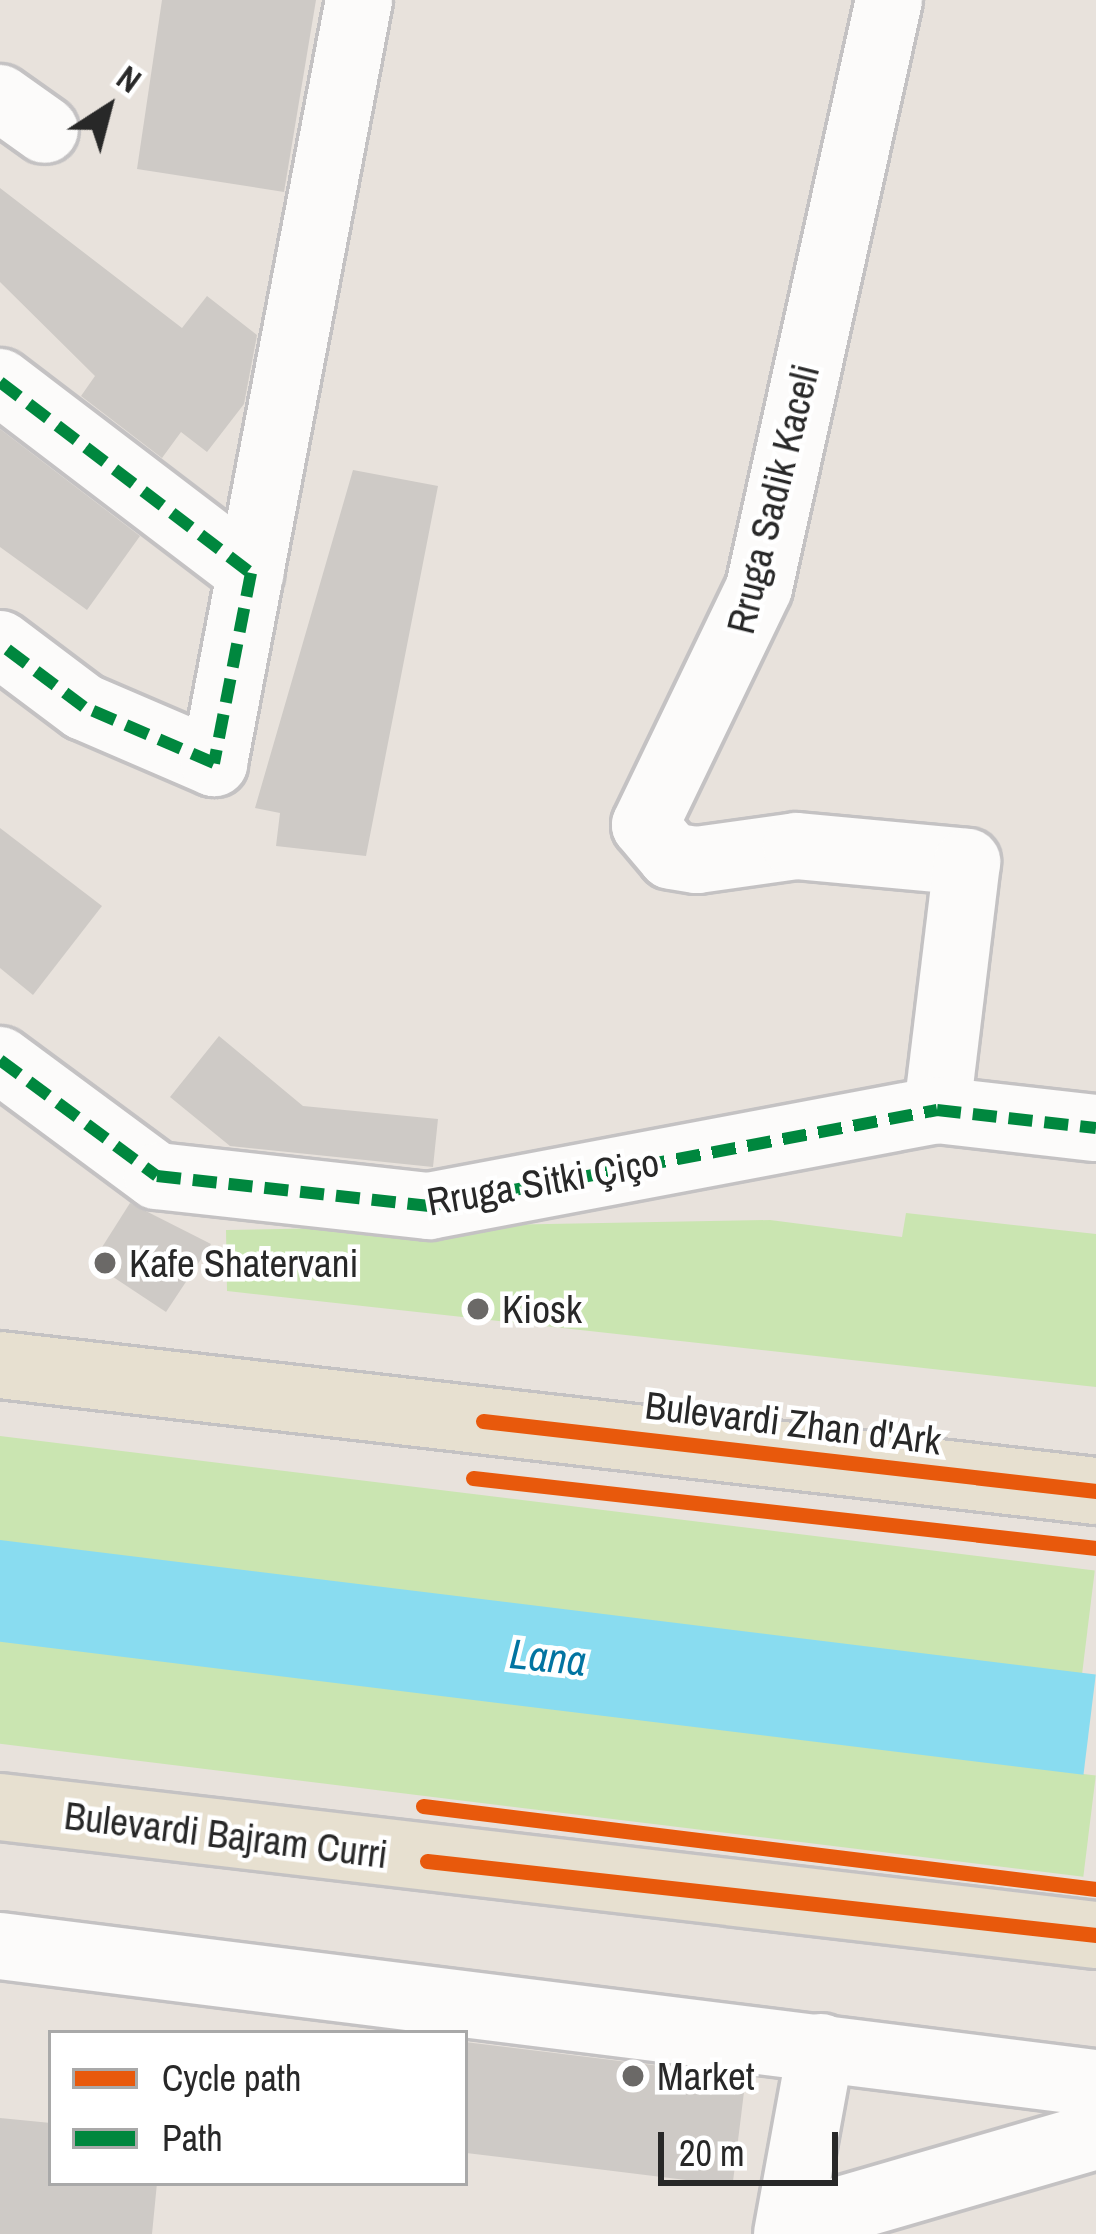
<!DOCTYPE html>
<meta charset="utf-8">
<style>
body{margin:0}
#map{position:relative;width:1096px;height:2234px;overflow:hidden;background:#e8e2dc;font-family:"Archivo Narrow",sans-serif}
div>[style]{position:absolute}
[style*='--x']{left:calc(var(--x)*1px);top:calc(var(--y)*1px);width:calc(var(--w)*1px);rotate:calc(var(--a)*1deg)}
.green>*{inset:0;background:#cae5b1;transform-origin:0 0}
.water>*{inset:0;background:#89dcf0;transform-origin:0 0}
.building>*{inset:0;background:#cecac6;transform-origin:0 0}
.roads{filter:drop-shadow(3px 0 #c4c2c3) drop-shadow(-3px 0 #c4c2c3) drop-shadow(0 3px #c4c2c3) drop-shadow(0 -3px #c4c2c3)}
.minor>*{height:66px;margin:-33px;padding:0 33px;transform-origin:33px;border-radius:33px;background:#fcfbfa}
.major>*{height:66px;margin:-33px;padding:0 33px;transform-origin:33px;border-radius:33px;background:#e7e0d0}
.quiet>*{height:12px;margin-top:-6px;transform-origin:0;background:repeating-linear-gradient(90deg,#00873e 0 24px,transparent 0 36px)}
.cycleway>*{height:15px;margin:-7.5px;padding:0 7.5px;transform-origin:7.5px;border-radius:7.5px;background:#e8590c}
.dots>*{width:33px;height:33px;translate:-50% -50%;box-sizing:border-box;border:6px solid #fff;border-radius:50%}
span{translate:-50% -50%;white-space:nowrap;text-align:center;line-height:1.15;-webkit-text-stroke:9px #fff;paint-order:stroke}
.street-label{font-size:39px;color:#282828}
.poi-label{font-size:39px;color:#282828}
.left{translate:0 -50%;text-align:left}
.water-label{font-size:42px;color:#0274a1;font-style:italic}
.legend{position:absolute;left:48px;top:2030px;width:420px;height:156px;box-sizing:border-box;background:#fff;border:3px solid #a9a9a9;margin:0;padding:15px 21px;list-style:none;font-size:36px;color:#282828}
.legend li{display:flex;align-items:center;gap:24px;height:60px}
.legend b{width:60px;border:3px solid #a9a9a9}
.north{position:absolute;left:48px;top:48px;width:120px;height:120px;-webkit-text-stroke:9px #fff;paint-order:stroke;rotate:36deg;font-size:33px;font-weight:700;line-height:48px;text-align:center;color:#282828}
.north::after{content:'';display:block;margin:auto;width:42px;height:54px;background:#282828;clip-path:polygon(50% 0,100% 100%,50% 72%,0 100%)}
.scale{position:absolute;left:658px;top:2132px;width:180px;height:54px;box-sizing:border-box;border:6px solid #282828;border-top:0;padding-left:15px;font-size:36px;line-height:42px;white-space:nowrap;color:#282828;-webkit-text-stroke:9px #fff;paint-order:stroke}
</style>
<div id="map">
<div class="green">
<div style="clip-path:polygon(906px 1213px,1096px 1234px,1096px 1387px,227px 1291px,226px 1230px,770px 1220px,902px 1237px)"></div>
<div style="left:0;top:1436px;width:1103px;height:104px;rotate:7deg"></div>
<div style="left:0;top:1641px;width:1104px;height:102px;rotate:7deg"></div>
</div>
<div class="water">
<div style="left:0;top:1540px;width:1104px;height:101px;rotate:7deg"></div>
</div>
<div class="building">
<div style="clip-path:polygon(162px 0,316px 0,284px 192px,137px 169px)"></div>
<div style="clip-path:polygon(0 188px,182px 328px,207px 296px,257px 335px,244px 404px,207px 452px,181px 432px,162px 458px,81px 396px,95px 376px,0 282px)"></div>
<div style="clip-path:polygon(0 429px,140px 536px,87px 610px,0 547px)"></div>
<div style="clip-path:polygon(353px 470px,438px 486px,366px 856px,276px 846px,280px 813px,255px 808px)"></div>
<div style="clip-path:polygon(0 828px,102px 906px,33px 995px,0 968px)"></div>
<div style="clip-path:polygon(219px 1036px,303px 1106px,438px 1119px,433px 1167px,230px 1146px,170px 1097px)"></div>
<div style="clip-path:polygon(130px 1203px,211px 1244px,166px 1312px,92px 1263px)"></div>
<div style="left:465px;top:2042px;width:283px;height:110px;rotate:7deg"></div>
<div style="clip-path:polygon(0 2118px,51px 2123px,51px 2183px,157px 2183px,152px 2234px,0 2234px)"></div>
</div>
<div class="roads">
<div class="minor">
<div style="--x:889;--y:0;--w:602;--a:102.47"></div>
<div style="--x:759;--y:588;--w:263;--a:115.7"></div>
<div style="--x:645;--y:825;--w:40;--a:50"></div>
<div style="--x:671;--y:856;--w:26;--a:9"></div>
<div style="--x:697;--y:860;--w:100;--a:-8"></div>
<div style="--x:796;--y:846;--w:172;--a:5.3"></div>
<div style="--x:967;--y:862;--w:250;--a:96.9"></div>
<div style="--x:0;--y:98;--w:55;--a:35.4"></div>
<div style="--x:0;--y:382;--w:315;--a:37.3"></div>
<div style="--x:0;--y:644;--w:105;--a:36.9"></div>
<div style="--x:84;--y:707;--w:142;--a:23.3"></div>
<div style="--x:214;--y:763;--w:777;--a:-79.24"></div>
<div style="--x:0;--y:1060;--w:195;--a:36.5"></div>
<div style="--x:157;--y:1176;--w:274;--a:6.3"></div>
<div style="--x:429;--y:1206;--w:517;--a:-10.7"></div>
<div style="--x:937;--y:1110;--w:160;--a:6.5"></div>
<div style="--x:0;--y:1946;--w:1105;--a:7.13"></div>
<div style="--x:796;--y:2223;--w:312;--a:-16.2"></div>
<div style="--x:787;--y:2234;--w:190;--a:-79.7"></div>
</div>
<div class="major">
<div style="--x:0;--y:1365;--w:1103;--a:6.56"></div>
<div style="--x:0;--y:1807;--w:1103;--a:6.66"></div>
</div>
</div>
<div class="quiet">
<div style="--x:0;--y:382;--w:315;--a:37.3"></div>
<div style="--x:251;--y:573;--w:194;--a:101"></div>
<div style="--x:214;--y:763;--w:142;--a:-156.7"></div>
<div style="--x:84;--y:707;--w:105;--a:-143.1"></div>
<div style="--x:0;--y:1060;--w:195;--a:36.5"></div>
<div style="--x:157;--y:1176;--w:274;--a:6.3"></div>
<div style="--x:429;--y:1206;--w:517;--a:-10.7"></div>
<div style="--x:937;--y:1110;--w:160;--a:6.5"></div>
</div>
<div class="cycleway">
<div style="--x:483;--y:1421;--w:617;--a:6.51"></div>
<div style="--x:473;--y:1478;--w:627;--a:6.41"></div>
<div style="--x:423;--y:1806;--w:678;--a:7.03"></div>
<div style="--x:427;--y:1861;--w:673;--a:6.31"></div>
</div>
<div class="dots">
<div style="left:105px;top:1263px;background:#6b6967"></div>
<div style="left:478px;top:1309px;background:#6b6967"></div>
<div style="left:633px;top:2076px;background:#6b6967"></div>
</div>
<div class="street-label">
<span style="left:773px;top:499px;rotate:-76deg">Rruga Sadik Kaceli</span>
<span style="left:543px;top:1182px;rotate:-10deg">Rruga Sitki Çiço</span>
<span style="left:793px;top:1423px;rotate:7deg">Bulevardi Zhan d'Ark</span>
<span style="left:226px;top:1835px;rotate:7deg">Bulevardi Bajram Curri</span>
</div>
<div class="poi-label">
<span class="left" style="left:129px;top:1263px">Kafe Shatervani</span>
<span class="left" style="left:502px;top:1309px">Kiosk</span>
<span class="left" style="left:657px;top:2076px">Market</span>
</div>
<div class="water-label">
<span style="left:548px;top:1657px;rotate:6deg">Lana</span>
</div>
<ul class="legend">
<li><b style="height:15px;background:#e8590c"></b>Cycle path</li>
<li><b style="height:15px;background:#00873e"></b>Path</li>
</ul>
<div class="north">N</div>
<div class="scale">20 m</div>
</div>
